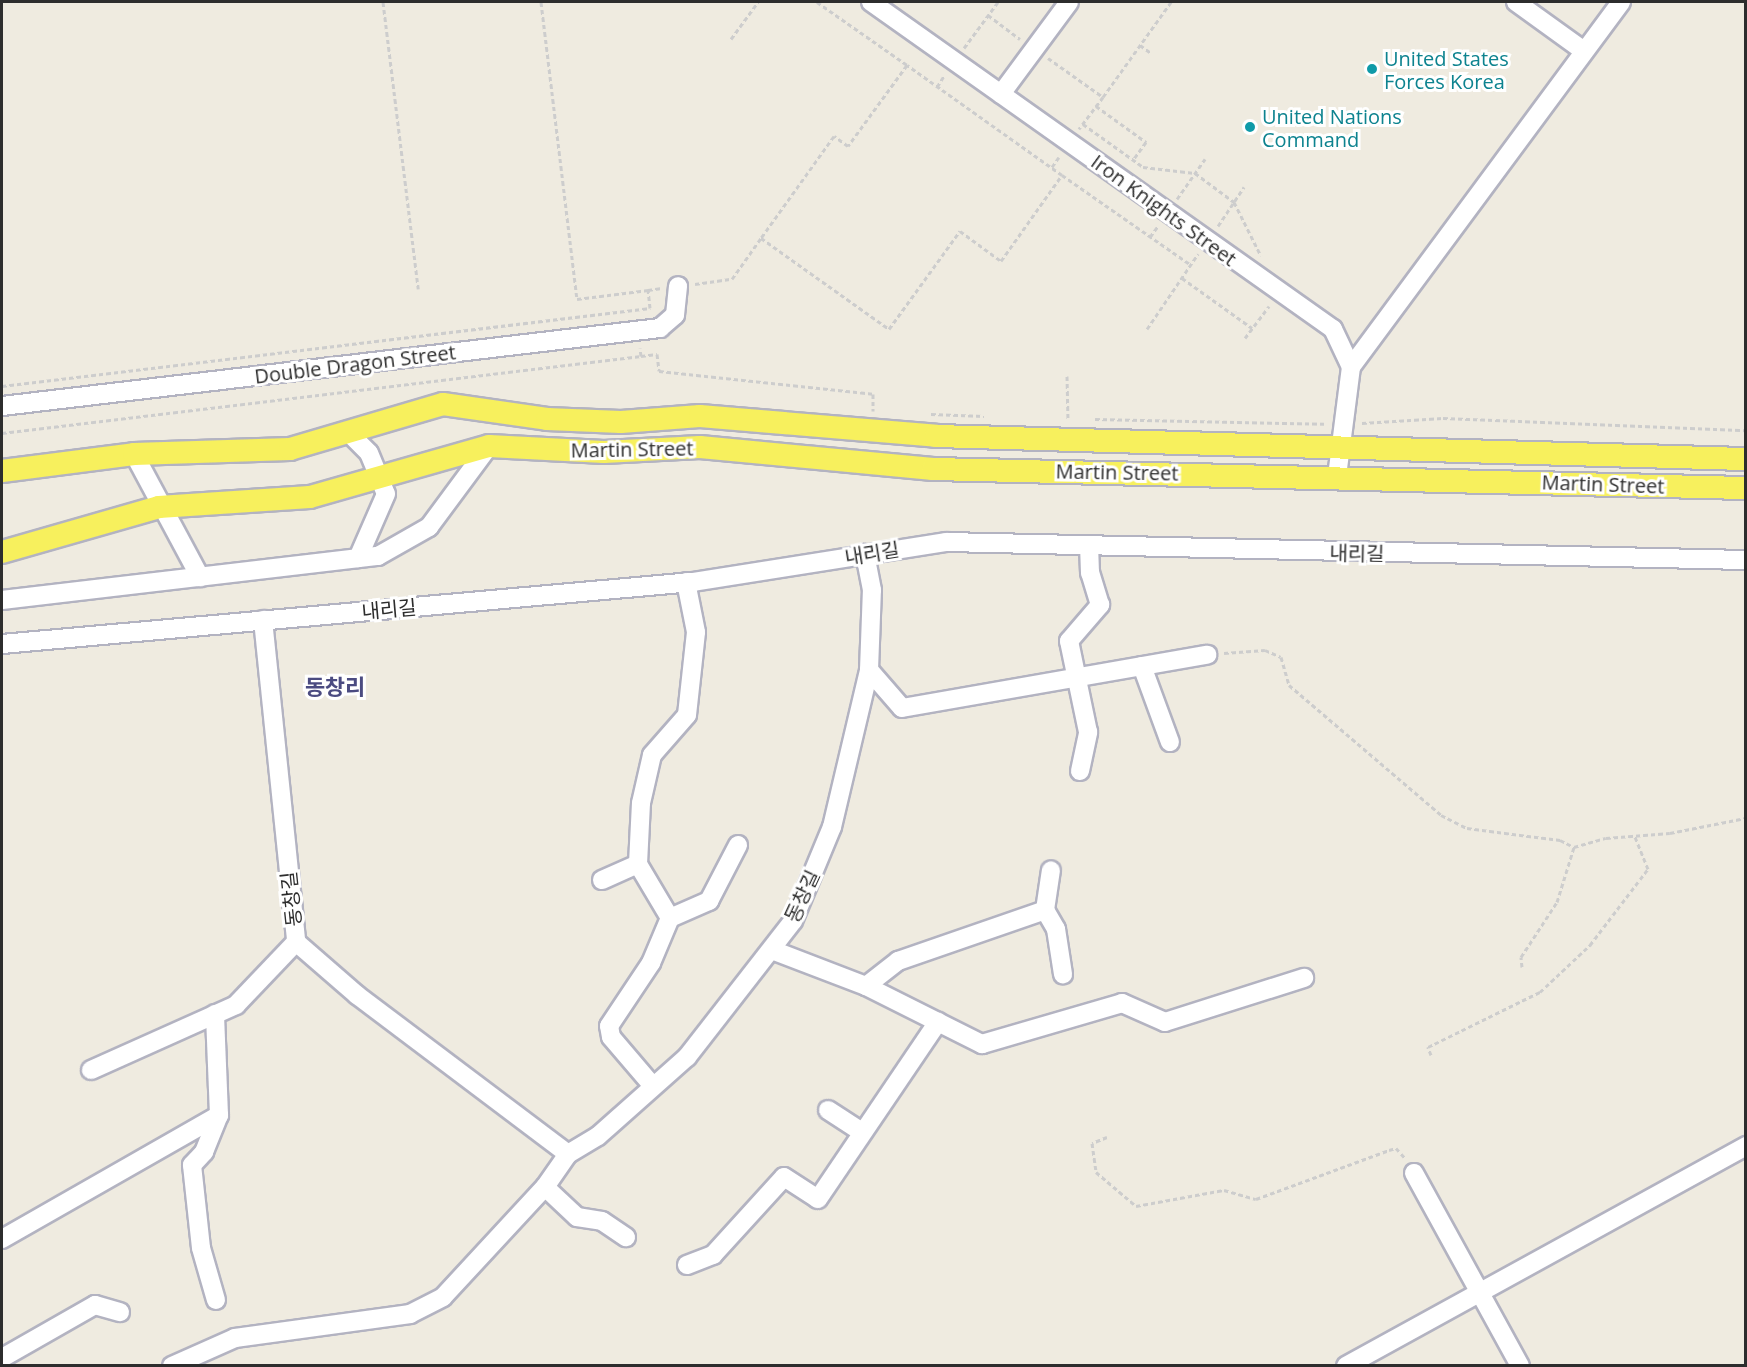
<!DOCTYPE html>
<meta charset="utf-8">
<style>
body{margin:0}
#map{position:relative;width:1747px;height:1367px;overflow:hidden;background:#efebe0;font-family:"Open Sans","Noto Sans KR",sans-serif}
div>[style]{position:absolute}
[style*='--x']{left:calc(var(--x)*1px);top:calc(var(--y)*1px);width:calc(var(--w)*1px);rotate:calc(var(--a)*1deg)}
.path>*{height:3px;margin-top:-1.5px;transform-origin:0;background:repeating-linear-gradient(90deg,#cdcdcd 0 4.5px,transparent 0 7.5px)}
.roads{filter:drop-shadow(2px 0 #b3b3c1) drop-shadow(-2px 0 #b3b3c1) drop-shadow(0 2px #b3b3c1) drop-shadow(0 -2px #b3b3c1)}
.minor>*{height:18px;margin:-9px;padding:0 9px;transform-origin:9px;border-radius:9px;background:#fff}
.major>*{height:22px;margin:-11px;padding:0 11px;transform-origin:11px;border-radius:11px;background:#f7f05d}
.dots>*{width:16px;height:16px;translate:-50% -50%;box-sizing:border-box;border:3px solid #fff;border-radius:50%}
span{translate:-50% -50%;white-space:nowrap;text-align:center;line-height:1.15;-webkit-text-stroke:6px #fff;paint-order:stroke}
.culture-label{font-size:20px;color:#0d838f}
.left{translate:0 -50%;text-align:left}
.street-label{font-size:20px;color:#2d2d2d}
.quarter-label{font-size:22px;color:#4b4b81;font-weight:700}
.frame{position:absolute;inset:0;border:3px solid #2d2d2d;pointer-events:none}
</style>
<div id="map">
<div class="path">
<div style="--x:383;--y:2;--w:289;--a:83"></div>
<div style="--x:541;--y:2;--w:299;--a:83.1"></div>
<div style="--x:577;--y:299;--w:72;--a:-7.2"></div>
<div style="--x:817;--y:2;--w:110;--a:35"></div>
<div style="--x:988;--y:15;--w:40;--a:37"></div>
<div style="--x:731;--y:39;--w:46;--a:-53.9"></div>
<div style="--x:1140;--y:45;--w:14;--a:36"></div>
<div style="--x:964;--y:48;--w:57;--a:-53.5"></div>
<div style="--x:1048;--y:58;--w:67;--a:35.3"></div>
<div style="--x:1103;--y:97;--w:40;--a:127"></div>
<div style="--x:937;--y:87;--w:13;--a:-58"></div>
<div style="--x:1103;--y:97;--w:117;--a:-54.4"></div>
<div style="--x:1096;--y:106;--w:62;--a:35.8"></div>
<div style="--x:1146;--y:142;--w:22;--a:126"></div>
<div style="--x:1083;--y:124;--w:74;--a:35.6"></div>
<div style="--x:1143;--y:167;--w:52;--a:6.6"></div>
<div style="--x:1195;--y:173;--w:49;--a:36.6"></div>
<div style="--x:1234;--y:202;--w:60;--a:63.4"></div>
<div style="--x:1052;--y:167;--w:12;--a:-55"></div>
<div style="--x:1062;--y:175;--w:157;--a:34.9"></div>
<div style="--x:1177;--y:199;--w:49;--a:-55"></div>
<div style="--x:1218;--y:226;--w:47;--a:-56.3"></div>
<div style="--x:1150;--y:237;--w:14;--a:-54"></div>
<div style="--x:1182;--y:278;--w:86;--a:35.5"></div>
<div style="--x:695;--y:284;--w:37;--a:-8"></div>
<div style="--x:732;--y:279;--w:50;--a:-54.7"></div>
<div style="--x:761;--y:238;--w:157;--a:35.4"></div>
<div style="--x:889;--y:329;--w:121;--a:-54.1"></div>
<div style="--x:960;--y:231;--w:51;--a:36.2"></div>
<div style="--x:1001;--y:261;--w:105;--a:-54.7"></div>
<div style="--x:1062;--y:175;--w:190;--a:-144.6"></div>
<div style="--x:907;--y:65;--w:100;--a:126.1"></div>
<div style="--x:848;--y:146;--w:17;--a:-144"></div>
<div style="--x:834;--y:136;--w:125;--a:125.6"></div>
<div style="--x:1147;--y:329;--w:91;--a:-55.8"></div>
<div style="--x:1245;--y:338;--w:40;--a:-53"></div>
<div style="--x:641;--y:356;--w:16;--a:-7"></div>
<div style="--x:657;--y:354;--w:17;--a:83"></div>
<div style="--x:659;--y:371;--w:215;--a:6.1"></div>
<div style="--x:873;--y:394;--w:17;--a:90"></div>
<div style="--x:1067;--y:376;--w:43;--a:88.7"></div>
<div style="--x:2;--y:386;--w:653;--a:-6.86"></div>
<div style="--x:650;--y:308;--w:18;--a:-96"></div>
<div style="--x:648;--y:290;--w:14;--a:-8"></div>
<div style="--x:931;--y:414;--w:53;--a:2.2"></div>
<div style="--x:1095;--y:419;--w:230;--a:1.2"></div>
<div style="--x:1362;--y:423;--w:81;--a:-3.5"></div>
<div style="--x:1443;--y:418;--w:303;--a:2.3"></div>
<div style="--x:2;--y:433;--w:644;--a:-6.87"></div>
<div style="--x:641;--y:356;--w:8;--a:-97"></div>
<div style="--x:1224;--y:653;--w:41;--a:-4.2"></div>
<div style="--x:1265;--y:650;--w:17;--a:24"></div>
<div style="--x:1281;--y:657;--w:29;--a:74"></div>
<div style="--x:1289;--y:685;--w:200;--a:40.5"></div>
<div style="--x:1441;--y:815;--w:29;--a:27"></div>
<div style="--x:1467;--y:828;--w:94;--a:7.4"></div>
<div style="--x:1560;--y:840;--w:16;--a:27"></div>
<div style="--x:1574;--y:847;--w:33;--a:-16"></div>
<div style="--x:1606;--y:838;--w:64;--a:-4.5"></div>
<div style="--x:1670;--y:833;--w:77;--a:-11.2"></div>
<div style="--x:1522;--y:967;--w:10;--a:-96"></div>
<div style="--x:1521;--y:957;--w:66;--a:-56.8"></div>
<div style="--x:1557;--y:902;--w:58;--a:-72.8"></div>
<div style="--x:1431;--y:1055;--w:9;--a:-111"></div>
<div style="--x:1428;--y:1047;--w:125;--a:-26.2"></div>
<div style="--x:1540;--y:992;--w:69;--a:-43.2"></div>
<div style="--x:1590;--y:945;--w:96;--a:-52.7"></div>
<div style="--x:1648;--y:869;--w:35;--a:-112"></div>
<div style="--x:1107;--y:1137;--w:16;--a:158"></div>
<div style="--x:1092;--y:1143;--w:29;--a:82"></div>
<div style="--x:1096;--y:1172;--w:52;--a:40.4"></div>
<div style="--x:1136;--y:1206;--w:89;--a:-10.3"></div>
<div style="--x:1224;--y:1190;--w:33;--a:16"></div>
<div style="--x:1256;--y:1199;--w:142;--a:-20.2"></div>
<div style="--x:1389;--y:1150;--w:7;--a:-16"></div>
<div style="--x:1396;--y:1148;--w:13;--a:48"></div>
</div>
<div class="roads">
<div class="minor">
<div style="--x:871;--y:2;--w:566;--a:35.29"></div>
<div style="--x:1333;--y:329;--w:42;--a:64.7"></div>
<div style="--x:1351;--y:367;--w:111;--a:97.3"></div>
<div style="--x:1516;--y:2;--w:84;--a:35.8"></div>
<div style="--x:1001;--y:94;--w:114;--a:-53.5"></div>
<div style="--x:1351;--y:367;--w:454;--a:-53.5"></div>
<div style="--x:2;--y:406;--w:663;--a:-6.76"></div>
<div style="--x:660;--y:328;--w:20;--a:-41"></div>
<div style="--x:675;--y:315;--w:29;--a:-84"></div>
<div style="--x:351;--y:435;--w:25;--a:45"></div>
<div style="--x:369;--y:453;--w:44;--a:67.5"></div>
<div style="--x:386;--y:494;--w:70;--a:113.6"></div>
<div style="--x:134;--y:454;--w:140;--a:61.8"></div>
<div style="--x:2;--y:600;--w:379;--a:-6.7"></div>
<div style="--x:378;--y:556;--w:59;--a:-29.6"></div>
<div style="--x:429;--y:527;--w:101;--a:-53.5"></div>
<div style="--x:263;--y:620;--w:324;--a:84.1"></div>
<div style="--x:296;--y:942;--w:81;--a:41"></div>
<div style="--x:357;--y:995;--w:264;--a:37"></div>
<div style="--x:2;--y:644;--w:694;--a:-5.13"></div>
<div style="--x:693;--y:582;--w:256;--a:-9"></div>
<div style="--x:946;--y:542;--w:800;--a:1.29"></div>
<div style="--x:1142;--y:666;--w:81;--a:69.8"></div>
<div style="--x:869;--y:670;--w:50;--a:49"></div>
<div style="--x:902;--y:708;--w:310;--a:-9.9"></div>
<div style="--x:1080;--y:771;--w:40;--a:-78"></div>
<div style="--x:1088;--y:732;--w:93;--a:-101.8"></div>
<div style="--x:1069;--y:641;--w:48;--a:-49.3"></div>
<div style="--x:1100;--y:605;--w:34;--a:-107"></div>
<div style="--x:1090;--y:573;--w:27;--a:-92"></div>
<div style="--x:602;--y:880;--w:39;--a:-24"></div>
<div style="--x:1045;--y:910;--w:40;--a:-81.5"></div>
<div style="--x:670;--y:918;--w:43;--a:-23.6"></div>
<div style="--x:709;--y:901;--w:63;--a:-62.6"></div>
<div style="--x:772;--y:950;--w:101;--a:21"></div>
<div style="--x:866;--y:986;--w:130;--a:26.6"></div>
<div style="--x:982;--y:1044;--w:146;--a:-16.3"></div>
<div style="--x:1122;--y:1003;--w:47;--a:23.8"></div>
<div style="--x:1165;--y:1022;--w:146;--a:-17.6"></div>
<div style="--x:866;--y:986;--w:41;--a:-38"></div>
<div style="--x:898;--y:961;--w:156;--a:-19.1"></div>
<div style="--x:1045;--y:910;--w:22;--a:60"></div>
<div style="--x:1056;--y:929;--w:46;--a:81.2"></div>
<div style="--x:91;--y:1070;--w:159;--a:-24.1"></div>
<div style="--x:236;--y:1005;--w:87;--a:-46.4"></div>
<div style="--x:652;--y:1085;--w:63;--a:-130.5"></div>
<div style="--x:611;--y:1037;--w:11;--a:-100"></div>
<div style="--x:609;--y:1026;--w:76;--a:-56.3"></div>
<div style="--x:651;--y:963;--w:49;--a:-67.1"></div>
<div style="--x:670;--y:918;--w:63;--a:-120.7"></div>
<div style="--x:638;--y:864;--w:61;--a:-87.2"></div>
<div style="--x:641;--y:803;--w:49;--a:-77.1"></div>
<div style="--x:652;--y:755;--w:53;--a:-48.8"></div>
<div style="--x:687;--y:715;--w:83;--a:-83.8"></div>
<div style="--x:696;--y:632;--w:51;--a:-101.3"></div>
<div style="--x:828;--y:1110;--w:38;--a:33"></div>
<div style="--x:192;--y:1165;--w:83;--a:83.8"></div>
<div style="--x:201;--y:1248;--w:54;--a:73.9"></div>
<div style="--x:192;--y:1165;--w:18;--a:-47"></div>
<div style="--x:204;--y:1152;--w:40;--a:-68"></div>
<div style="--x:1414;--y:1173;--w:220;--a:61.2"></div>
<div style="--x:545;--y:1187;--w:44;--a:43.2"></div>
<div style="--x:577;--y:1217;--w:25;--a:9"></div>
<div style="--x:602;--y:1221;--w:29;--a:34"></div>
<div style="--x:2;--y:1239;--w:250;--a:-29.7"></div>
<div style="--x:219;--y:1115;--w:101;--a:-92.3"></div>
<div style="--x:687;--y:1265;--w:28;--a:-21"></div>
<div style="--x:713;--y:1255;--w:105;--a:-47.7"></div>
<div style="--x:784;--y:1177;--w:40;--a:32.9"></div>
<div style="--x:818;--y:1199;--w:214;--a:-55.9"></div>
<div style="--x:2;--y:1358;--w:107;--a:-29.7"></div>
<div style="--x:95;--y:1305;--w:26;--a:16"></div>
<div style="--x:172;--y:1366;--w:69;--a:-24"></div>
<div style="--x:235;--y:1338;--w:177;--a:-7.8"></div>
<div style="--x:410;--y:1314;--w:37;--a:-27"></div>
<div style="--x:443;--y:1297;--w:150;--a:-47.2"></div>
<div style="--x:545;--y:1187;--w:40;--a:-55.1"></div>
<div style="--x:568;--y:1154;--w:35;--a:-31"></div>
<div style="--x:598;--y:1136;--w:119;--a:-41.6"></div>
<div style="--x:687;--y:1057;--w:172;--a:-52.1"></div>
<div style="--x:793;--y:921;--w:102;--a:-67.5"></div>
<div style="--x:832;--y:827;--w:161;--a:-76.7"></div>
<div style="--x:869;--y:670;--w:80;--a:-87.9"></div>
<div style="--x:872;--y:590;--w:37;--a:-101"></div>
<div style="--x:1346;--y:1366;--w:457;--a:-28.8"></div>
</div>
<div class="major">
<div style="--x:2;--y:471;--w:133;--a:-7.3"></div>
<div style="--x:134;--y:454;--w:156;--a:-1.8"></div>
<div style="--x:290;--y:449;--w:159;--a:-16.4"></div>
<div style="--x:443;--y:404;--w:105;--a:8.2"></div>
<div style="--x:547;--y:419;--w:74;--a:2.3"></div>
<div style="--x:621;--y:422;--w:79;--a:-4.3"></div>
<div style="--x:700;--y:416;--w:237;--a:4.8"></div>
<div style="--x:936;--y:436;--w:810;--a:1.63"></div>
<div style="--x:2;--y:552;--w:163;--a:-16"></div>
<div style="--x:159;--y:507;--w:151;--a:-3.8"></div>
<div style="--x:310;--y:497;--w:186;--a:-15.9"></div>
<div style="--x:489;--y:446;--w:115;--a:3"></div>
<div style="--x:604;--y:452;--w:96;--a:-3"></div>
<div style="--x:700;--y:447;--w:234;--a:5.4"></div>
<div style="--x:933;--y:469;--w:813;--a:1.34"></div>
</div>
</div>
<div class="dots">
<div style="left:1372px;top:69px;background:#0f9aa8"></div>
<div style="left:1250px;top:127px;background:#0f9aa8"></div>
</div>
<div class="culture-label">
<span class="left" style="left:1384px;top:70px">United States<br>Forces Korea</span>
<span class="left" style="left:1262px;top:128px">United Nations<br>Command</span>
</div>
<div class="street-label">
<span style="left:1164px;top:210px;rotate:36deg">Iron Knights Street</span>
<span style="left:355px;top:364px;rotate:-7deg">Double Dragon Street</span>
<span style="left:632px;top:449px;rotate:-1deg">Martin Street</span>
<span style="left:1117px;top:472px;rotate:1deg">Martin Street</span>
<span style="left:1603px;top:484px;rotate:2deg">Martin Street</span>
<span style="left:872px;top:553px;rotate:-9deg">내리길</span>
<span style="left:1357px;top:553px;rotate:1deg">내리길</span>
<span style="left:389px;top:609px;rotate:-5deg">내리길</span>
<span style="left:802px;top:896px;rotate:-65deg">동창길</span>
<span style="left:291px;top:899px;rotate:-96deg">동창길</span>
</div>
<div class="quarter-label">
<span style="left:335px;top:687px">동창리</span>
</div>
<div class="frame"></div>
</div>
